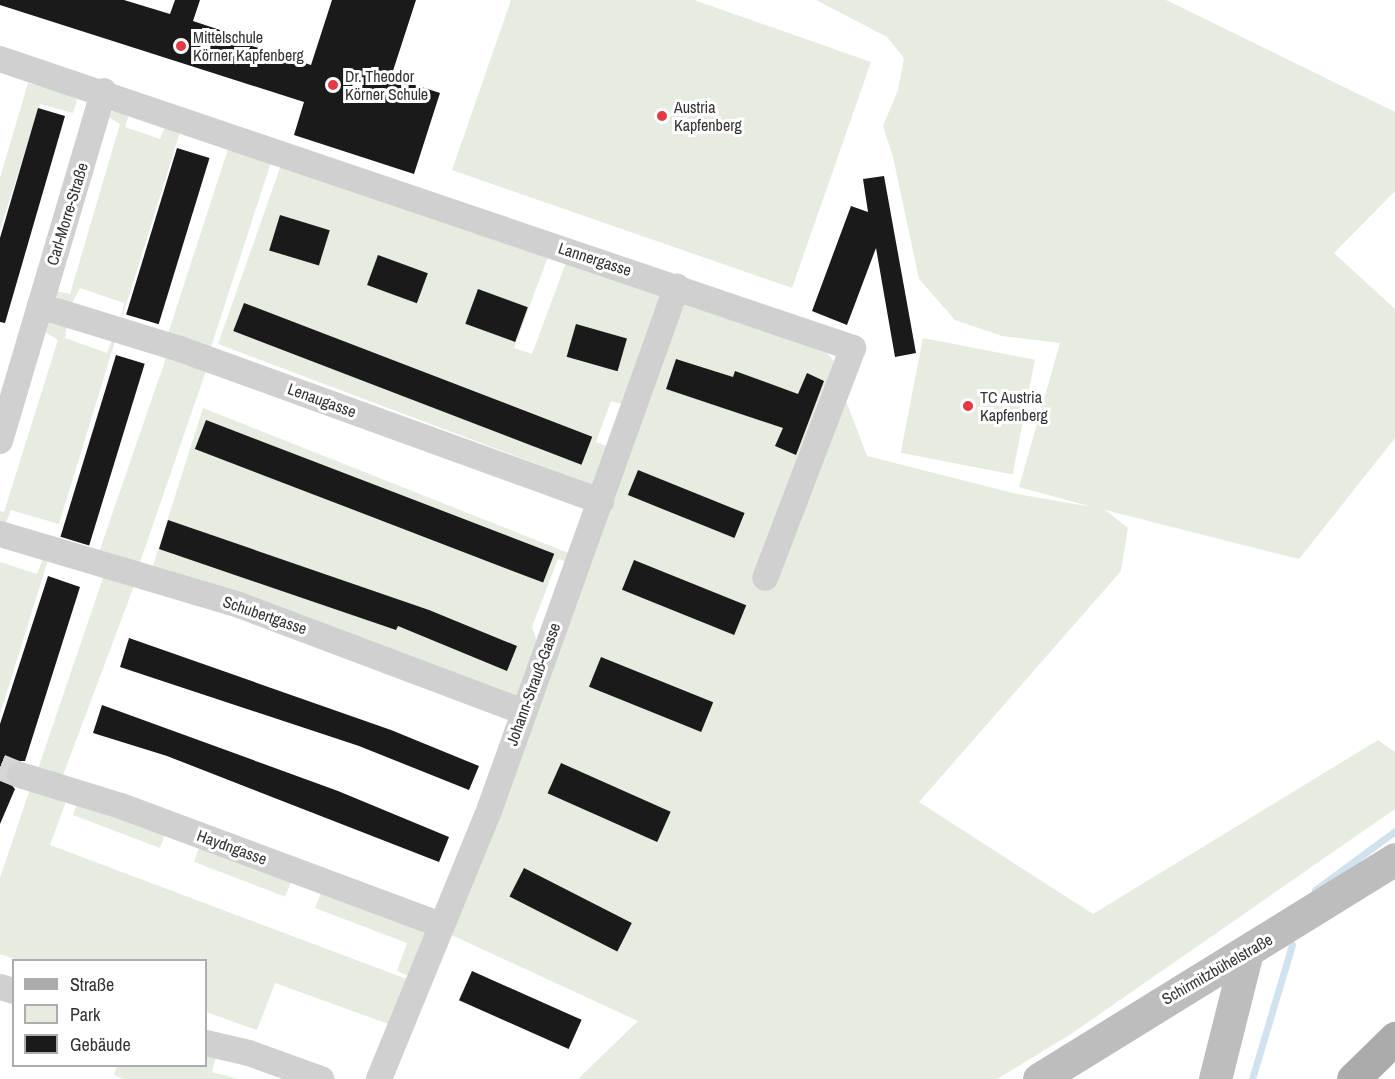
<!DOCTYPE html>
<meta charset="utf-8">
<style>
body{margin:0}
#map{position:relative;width:1395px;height:1079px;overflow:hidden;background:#fff;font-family:"Archivo Narrow",sans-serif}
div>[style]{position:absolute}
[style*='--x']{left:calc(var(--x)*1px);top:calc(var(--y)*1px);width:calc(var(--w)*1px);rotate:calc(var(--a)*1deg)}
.green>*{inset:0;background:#e6ecdf;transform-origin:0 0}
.stream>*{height:7px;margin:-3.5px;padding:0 3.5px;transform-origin:3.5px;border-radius:3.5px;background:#cfe2ee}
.building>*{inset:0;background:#1a1a1a;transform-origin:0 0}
.minor-tunnel>*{height:26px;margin-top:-13px;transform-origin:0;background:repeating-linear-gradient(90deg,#d6d6d6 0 26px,transparent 0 39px)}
.minor>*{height:26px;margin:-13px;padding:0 13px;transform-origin:13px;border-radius:13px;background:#d0d0d0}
.secondary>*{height:33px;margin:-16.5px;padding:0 16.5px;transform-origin:16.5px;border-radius:16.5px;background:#bdbdbd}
.primary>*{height:33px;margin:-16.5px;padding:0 16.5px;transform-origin:16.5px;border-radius:16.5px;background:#ababab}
.dots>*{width:16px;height:16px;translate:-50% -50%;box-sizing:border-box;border:3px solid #fff;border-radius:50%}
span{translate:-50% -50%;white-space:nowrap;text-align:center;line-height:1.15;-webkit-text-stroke:6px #fff;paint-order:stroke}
.poi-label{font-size:16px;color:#333}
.left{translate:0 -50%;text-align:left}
.street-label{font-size:16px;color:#333}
.legend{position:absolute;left:12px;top:959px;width:195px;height:108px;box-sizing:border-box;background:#fff;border:2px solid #adadad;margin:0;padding:8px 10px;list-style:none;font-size:18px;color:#333}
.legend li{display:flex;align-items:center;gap:12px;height:30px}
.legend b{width:30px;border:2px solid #adadad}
</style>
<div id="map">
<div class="green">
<div style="clip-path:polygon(511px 0,694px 0,871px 62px,792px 288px,452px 170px)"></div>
<div style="clip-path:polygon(evenodd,816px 0,1166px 0,1395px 112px,1395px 191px,1334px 253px,1395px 309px,1395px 438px,1299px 559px,1105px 510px,1128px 528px,1121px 571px,919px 802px,1093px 914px,1378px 740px,1395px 752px,1395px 809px,1071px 1034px,997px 1079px,578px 1079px,638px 1021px,447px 933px,681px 302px,827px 353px,834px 361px,834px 369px,867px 456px,1017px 494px,1092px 507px,1019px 487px,1060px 343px,1002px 336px,955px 320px,919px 279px,893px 157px,883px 126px,898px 90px,904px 58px,887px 37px,816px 0,676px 359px,727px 375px,717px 406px,666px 389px,676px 359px,816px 0,638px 470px,745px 514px,735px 538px,628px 495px,638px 470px)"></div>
<div style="clip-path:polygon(28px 83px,72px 95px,77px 101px,73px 113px,40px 104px,0 230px,0 178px)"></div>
<div style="clip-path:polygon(114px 111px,130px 111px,125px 127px,160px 139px,166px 124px,181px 129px,121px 321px,124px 303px,80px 288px,71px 305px,54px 295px,55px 291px,70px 294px,120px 124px,107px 116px)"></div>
<div style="left:229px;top:146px;width:45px;height:198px;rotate:18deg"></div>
<div style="clip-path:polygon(281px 165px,549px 254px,514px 348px,532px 354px,567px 260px,662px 293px,628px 406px,611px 401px,596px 442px,614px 449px,592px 485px,218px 344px)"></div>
<div style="clip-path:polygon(55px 318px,68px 318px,65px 338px,107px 353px,114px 335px,117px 335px,59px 524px,11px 510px,4px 528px,0 526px,0 511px,4px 512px,58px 340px,43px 331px,45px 323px)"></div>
<div style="left:923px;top:338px;width:114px;height:117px;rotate:11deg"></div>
<div style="left:168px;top:352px;width:42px;height:216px;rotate:19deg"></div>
<div style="clip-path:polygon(203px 408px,576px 556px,573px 564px,558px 559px,532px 627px,541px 654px,517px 700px,151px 572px)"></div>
<div style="clip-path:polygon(44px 556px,49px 557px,0 714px,0 562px,37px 574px)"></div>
<div style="clip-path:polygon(104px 575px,134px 586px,62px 778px,38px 769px)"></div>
<div style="clip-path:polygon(32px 783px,68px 796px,50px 845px,412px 981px,394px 1026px,275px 983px,257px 1030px,206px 1012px,206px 960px,18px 960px,0 954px,0 878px)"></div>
<div style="clip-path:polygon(78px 801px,166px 831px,160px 848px,73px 815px)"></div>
<div style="left:201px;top:843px;width:98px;height:20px;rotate:21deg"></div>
<div style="clip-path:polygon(322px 890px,430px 934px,414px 978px,397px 971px,407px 943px,315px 908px)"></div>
<div style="clip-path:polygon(206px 1050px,217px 1052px,212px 1072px,239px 1079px,123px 1079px,114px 1075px,117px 1066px,206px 1066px)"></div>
</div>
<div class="stream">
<div style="--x:1315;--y:890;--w:99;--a:-36.4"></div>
<div style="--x:1252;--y:1079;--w:140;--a:-73.4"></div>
</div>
<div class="building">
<div style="clip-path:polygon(0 0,124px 0,170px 14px,175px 0,200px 0,193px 21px,232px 34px,231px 39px,311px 65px,332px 0,416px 0,391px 77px,440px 93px,414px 174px,294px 135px,304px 102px,0 5px)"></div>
<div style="clip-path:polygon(38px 108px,65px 116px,5px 323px,0 322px,0 238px)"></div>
<div style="left:177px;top:148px;width:34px;height:174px;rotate:17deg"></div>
<div style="clip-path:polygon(884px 176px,916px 353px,895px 357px,876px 248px,847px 325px,812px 311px,851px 206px,868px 212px,863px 179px)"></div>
<div style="left:280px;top:215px;width:52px;height:37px;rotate:17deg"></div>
<div style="left:378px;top:255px;width:53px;height:32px;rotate:20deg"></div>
<div style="left:478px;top:289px;width:53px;height:37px;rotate:20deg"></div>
<div style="left:244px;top:303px;width:373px;height:30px;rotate:21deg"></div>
<div style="left:576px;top:324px;width:53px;height:34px;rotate:16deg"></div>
<div style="left:116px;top:355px;width:30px;height:190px;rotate:17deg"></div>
<div style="clip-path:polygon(676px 359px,733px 377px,735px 371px,798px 394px,807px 373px,824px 381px,796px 455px,775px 446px,783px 428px,666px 389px)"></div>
<div style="left:206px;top:420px;width:373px;height:31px;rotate:21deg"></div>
<div style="left:638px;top:470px;width:115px;height:27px;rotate:22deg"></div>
<div style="clip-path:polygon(168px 520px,429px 610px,517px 646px,507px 671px,398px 626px,396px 630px,159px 549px)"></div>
<div style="left:634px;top:560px;width:121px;height:32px;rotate:22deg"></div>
<div style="clip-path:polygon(48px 576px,80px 587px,25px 761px,16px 761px,6px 770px,6px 779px,15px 789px,0 824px,0 724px)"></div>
<div style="clip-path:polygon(129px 638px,391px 730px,479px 766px,469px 790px,359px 746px,120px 667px)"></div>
<div style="left:601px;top:657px;width:121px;height:32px;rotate:22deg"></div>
<div style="clip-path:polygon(102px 705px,338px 791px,449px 837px,439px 862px,167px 756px,93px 733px)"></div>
<div style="left:561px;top:763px;width:120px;height:33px;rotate:24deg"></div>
<div style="left:524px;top:868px;width:121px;height:32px;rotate:27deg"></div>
<div style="left:472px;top:971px;width:120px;height:32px;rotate:24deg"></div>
</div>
<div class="minor-tunnel">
<div style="--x:0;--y:767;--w:22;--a:22"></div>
</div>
<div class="minor">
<div style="--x:0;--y:59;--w:901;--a:18.72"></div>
<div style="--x:853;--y:348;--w:246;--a:110.9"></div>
<div style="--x:40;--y:306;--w:146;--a:17.1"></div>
<div style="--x:180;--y:349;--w:448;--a:19.9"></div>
<div style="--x:0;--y:441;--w:365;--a:-73.5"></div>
<div style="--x:0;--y:534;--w:249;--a:16.5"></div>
<div style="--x:239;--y:605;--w:304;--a:20.6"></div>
<div style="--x:20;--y:775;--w:106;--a:17.1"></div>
<div style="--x:121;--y:806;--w:341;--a:20.4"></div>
<div style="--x:0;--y:987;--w:15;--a:16"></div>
<div style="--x:206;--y:1043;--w:44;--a:13.1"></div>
<div style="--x:249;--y:1053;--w:77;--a:19.9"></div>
<div style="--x:379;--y:1079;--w:293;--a:-67.7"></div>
<div style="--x:490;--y:808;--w:554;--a:-70.29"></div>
</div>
<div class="secondary">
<div style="--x:1039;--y:1079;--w:418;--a:-31.7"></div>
<div style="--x:1215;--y:1079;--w:131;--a:-75.9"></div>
</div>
<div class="primary">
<div style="--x:1353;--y:1079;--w:59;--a:-44.3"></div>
</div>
<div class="dots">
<div style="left:181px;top:46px;background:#e63946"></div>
<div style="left:333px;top:85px;background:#e63946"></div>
<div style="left:662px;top:116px;background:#e63946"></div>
<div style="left:968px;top:406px;background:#e63946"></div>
</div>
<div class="poi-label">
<span class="left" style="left:193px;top:46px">Mittelschule<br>Körner Kapfenberg</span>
<span class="left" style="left:345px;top:85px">Dr. Theodor<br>Körner Schule</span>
<span class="left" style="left:674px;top:116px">Austria<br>Kapfenberg</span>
<span class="left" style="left:980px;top:406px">TC Austria<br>Kapfenberg</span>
</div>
<div class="street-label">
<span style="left:67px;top:214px;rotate:-73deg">Carl-Morre-Straße</span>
<span style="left:595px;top:259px;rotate:18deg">Lannergasse</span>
<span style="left:322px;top:400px;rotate:20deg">Lenaugasse</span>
<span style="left:265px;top:615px;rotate:19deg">Schubertgasse</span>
<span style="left:533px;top:684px;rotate:-70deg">Johann-Strauß-Gasse</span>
<span style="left:232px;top:847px;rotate:20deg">Haydngasse</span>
<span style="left:1217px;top:969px;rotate:-30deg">Schirmitzbühelstraße</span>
</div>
<ul class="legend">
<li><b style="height:8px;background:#ababab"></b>Straße</li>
<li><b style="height:16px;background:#e6ecdf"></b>Park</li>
<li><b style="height:16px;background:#1a1a1a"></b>Gebäude</li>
</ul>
</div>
